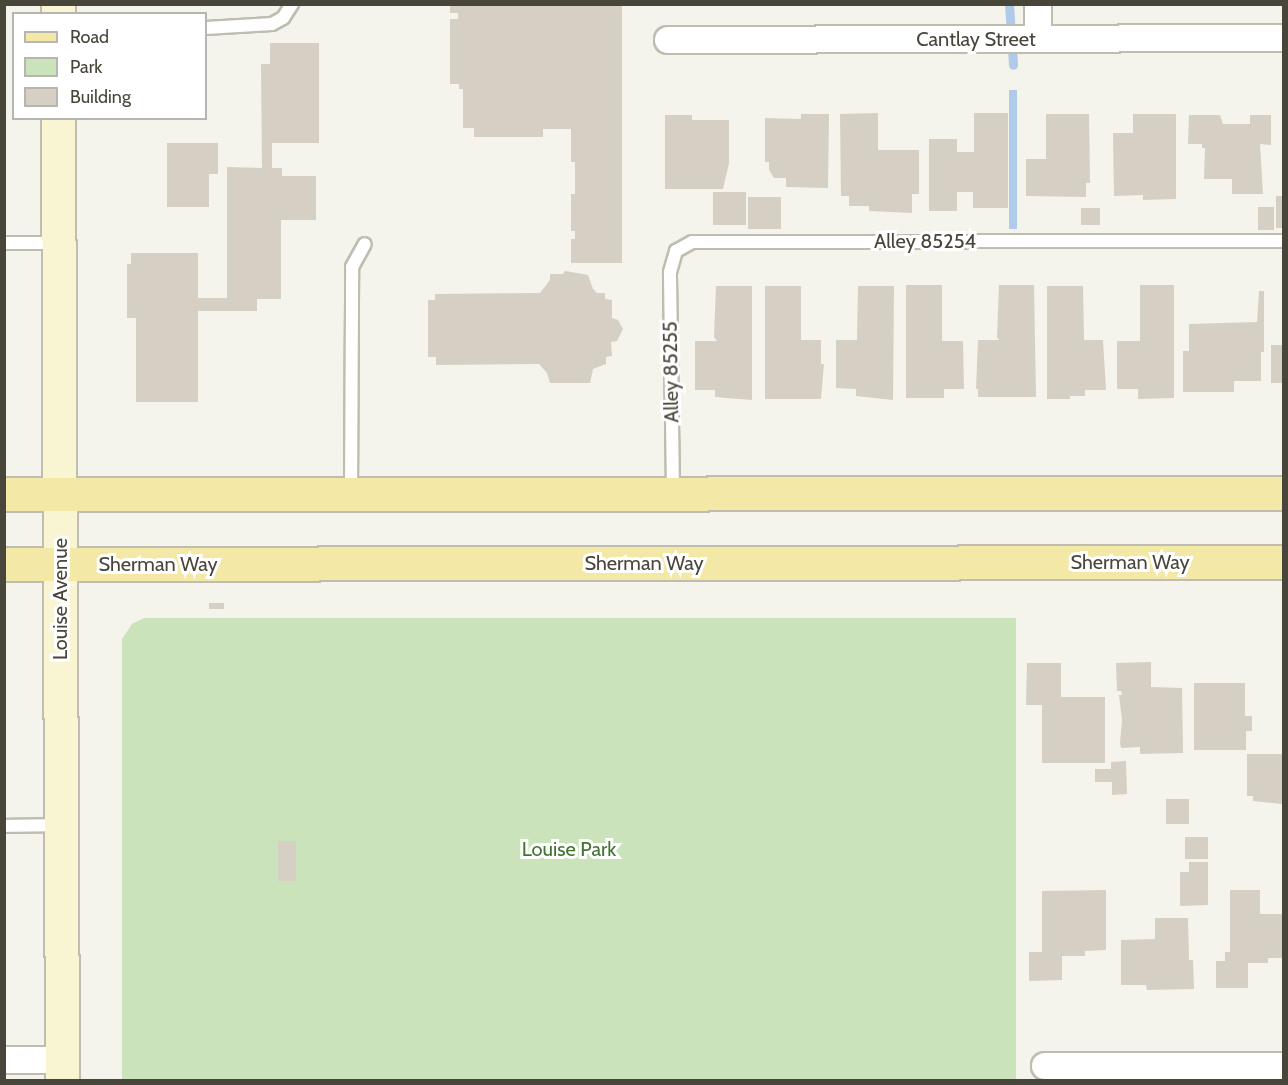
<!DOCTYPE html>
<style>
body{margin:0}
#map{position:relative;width:1288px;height:1085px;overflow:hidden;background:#f4f3ec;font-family:Cabin,sans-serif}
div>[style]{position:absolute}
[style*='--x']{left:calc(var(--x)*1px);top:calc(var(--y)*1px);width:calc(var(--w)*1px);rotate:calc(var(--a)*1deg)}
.green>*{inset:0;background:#cbe3ba}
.water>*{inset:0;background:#b0cae9;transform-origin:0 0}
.stream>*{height:9px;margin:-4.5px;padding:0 4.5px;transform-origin:4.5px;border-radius:4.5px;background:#b0cae9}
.building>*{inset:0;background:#d5d0c3;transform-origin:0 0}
.roads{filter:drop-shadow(2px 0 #bfbcb0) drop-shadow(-2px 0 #bfbcb0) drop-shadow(0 2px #bfbcb0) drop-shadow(0 -2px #bfbcb0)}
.lane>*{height:12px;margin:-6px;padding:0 6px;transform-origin:6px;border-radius:6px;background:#fff}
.street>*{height:26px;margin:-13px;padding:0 13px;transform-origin:13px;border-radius:13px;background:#fff}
.secondary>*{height:33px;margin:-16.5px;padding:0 16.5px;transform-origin:16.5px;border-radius:16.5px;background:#f9f5d2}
.primary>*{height:33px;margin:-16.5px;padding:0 16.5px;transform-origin:16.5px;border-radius:16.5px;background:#f3e8a6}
span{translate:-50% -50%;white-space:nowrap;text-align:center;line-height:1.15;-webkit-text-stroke:6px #fff;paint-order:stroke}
.street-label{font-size:20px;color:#48453a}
.park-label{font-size:20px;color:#437434}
.frame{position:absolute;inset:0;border:6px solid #48453a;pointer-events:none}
.legend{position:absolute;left:12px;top:12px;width:195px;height:108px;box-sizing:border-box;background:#fff;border:2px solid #b6b5b0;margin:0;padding:8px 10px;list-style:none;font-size:18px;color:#48453a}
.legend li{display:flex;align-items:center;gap:12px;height:30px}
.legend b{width:30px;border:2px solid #b6b5b0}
</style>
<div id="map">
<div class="green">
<div style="clip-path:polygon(144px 618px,1016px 618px,1016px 1080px,122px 1080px,122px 639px,132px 624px)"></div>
</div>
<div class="water">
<div style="left:1009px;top:90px;width:8px;height:139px"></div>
</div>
<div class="stream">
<div style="--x:1009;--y:4;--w:61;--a:86.2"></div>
</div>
<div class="building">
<div style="clip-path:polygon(450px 4px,622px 4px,622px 263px,571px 263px,571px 239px,575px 239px,575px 231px,571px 231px,571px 194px,575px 194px,575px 162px,571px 162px,571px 129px,543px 129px,543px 137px,474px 137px,474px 128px,463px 128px,463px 89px,459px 89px,459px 84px,450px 84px,450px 19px,458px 19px,458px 13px,450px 13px)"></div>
<div style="clip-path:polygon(270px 43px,319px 43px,319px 143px,272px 143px,272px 168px,282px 168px,282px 176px,316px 176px,316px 220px,281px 220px,281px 299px,257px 299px,257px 311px,198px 311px,198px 402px,136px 402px,136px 318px,127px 318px,127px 264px,131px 264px,131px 253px,198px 253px,198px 298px,227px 298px,227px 167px,262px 168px,261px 64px,270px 64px)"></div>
<div style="clip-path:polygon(878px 113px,878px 150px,919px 150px,919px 194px,912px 194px,912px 213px,869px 211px,869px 206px,849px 206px,849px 196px,841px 196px,840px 114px)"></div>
<div style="clip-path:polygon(974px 113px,1008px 113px,1008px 208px,973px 208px,973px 192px,957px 192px,957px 211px,929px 211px,929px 139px,957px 139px,957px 152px,974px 152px)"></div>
<div style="clip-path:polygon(801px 114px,829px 114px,828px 188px,786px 187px,786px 178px,774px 178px,769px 170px,769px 162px,765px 162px,765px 118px,801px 119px)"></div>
<div style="clip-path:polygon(1046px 114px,1089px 114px,1090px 183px,1086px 183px,1086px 197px,1026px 196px,1026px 159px,1046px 159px)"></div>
<div style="clip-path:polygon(1133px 114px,1176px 114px,1176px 199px,1143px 200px,1143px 195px,1114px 196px,1113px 133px,1133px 133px)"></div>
<div style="clip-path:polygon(665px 115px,692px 115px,692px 120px,729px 120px,729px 163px,723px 189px,665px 189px)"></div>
<div style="clip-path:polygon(1189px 115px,1220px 115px,1223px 124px,1250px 124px,1250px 115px,1271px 115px,1271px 145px,1260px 144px,1263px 194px,1232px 194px,1232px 179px,1204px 179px,1205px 148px,1202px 148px,1202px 144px,1188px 144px)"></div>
<div style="clip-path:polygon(167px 143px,218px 143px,218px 174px,209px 174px,209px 207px,167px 207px)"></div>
<div style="left:713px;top:192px;width:33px;height:33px"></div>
<div style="left:1276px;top:196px;width:8px;height:32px"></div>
<div style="left:748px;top:197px;width:33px;height:32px"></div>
<div style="left:1258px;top:207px;width:16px;height:23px"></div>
<div style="left:1081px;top:208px;width:19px;height:17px"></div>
<div style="clip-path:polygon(565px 271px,588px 275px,593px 289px,597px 293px,605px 293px,605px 299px,612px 300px,612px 318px,618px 320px,623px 329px,617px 341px,611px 342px,612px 356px,606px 357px,606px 364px,593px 369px,590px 383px,550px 383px,547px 373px,539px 364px,436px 365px,436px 357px,428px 357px,428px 300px,435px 300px,435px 294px,540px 293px,550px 280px,550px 274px,563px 274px)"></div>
<div style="clip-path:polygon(906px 285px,942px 285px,942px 341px,963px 341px,964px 389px,944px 389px,944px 398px,906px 398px)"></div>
<div style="clip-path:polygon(999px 285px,1034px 285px,1036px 397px,978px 397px,978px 389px,976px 389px,978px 340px,999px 340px,997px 337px)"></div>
<div style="clip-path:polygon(1140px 285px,1174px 285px,1174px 398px,1138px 399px,1138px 389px,1117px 389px,1117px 341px,1140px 341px)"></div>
<div style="clip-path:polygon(716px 286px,752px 286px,752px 400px,715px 397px,715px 390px,695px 390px,695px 341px,717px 341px,714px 337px)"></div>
<div style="clip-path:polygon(765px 286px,801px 286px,801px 340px,821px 340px,821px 364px,824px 364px,821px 399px,765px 399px)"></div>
<div style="clip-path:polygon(858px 286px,894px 286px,893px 400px,856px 396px,856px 389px,836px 388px,836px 340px,857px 340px)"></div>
<div style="clip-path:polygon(1047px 286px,1083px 286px,1084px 340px,1103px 340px,1106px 390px,1085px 390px,1085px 396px,1070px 396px,1070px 399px,1047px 399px)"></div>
<div style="clip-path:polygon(1259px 291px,1264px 291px,1264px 352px,1261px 352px,1261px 381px,1234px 381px,1234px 392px,1183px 392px,1183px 351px,1189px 351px,1189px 324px,1257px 322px)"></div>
<div style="left:1271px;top:345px;width:13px;height:38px"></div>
<div style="left:209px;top:603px;width:15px;height:6px"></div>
<div style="clip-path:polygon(1151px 662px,1151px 687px,1182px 688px,1183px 753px,1140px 754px,1140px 747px,1121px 748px,1120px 743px,1122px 720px,1119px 695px,1122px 695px,1121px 691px,1117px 691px,1116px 663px)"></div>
<div style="clip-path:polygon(1027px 663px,1061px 663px,1061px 697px,1105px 697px,1105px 763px,1042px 763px,1042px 705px,1026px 705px)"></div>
<div style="clip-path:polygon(1194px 683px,1245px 683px,1245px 716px,1252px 716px,1252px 731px,1246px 731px,1246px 750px,1194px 750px)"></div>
<div style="clip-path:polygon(1247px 754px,1284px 754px,1282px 804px,1253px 801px,1253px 796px,1247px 796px)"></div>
<div style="clip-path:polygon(1126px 761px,1127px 794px,1112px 795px,1112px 782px,1095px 782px,1095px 769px,1111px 769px,1111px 762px)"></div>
<div style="left:1189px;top:799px;width:25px;height:23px;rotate:90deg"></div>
<div style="left:1185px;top:837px;width:23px;height:22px"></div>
<div style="left:278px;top:841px;width:18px;height:40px"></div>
<div style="clip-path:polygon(1189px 862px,1208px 862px,1208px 905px,1180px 906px,1180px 872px,1189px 872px)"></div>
<div style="clip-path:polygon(1106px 890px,1106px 950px,1085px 951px,1085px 956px,1062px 956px,1062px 980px,1029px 981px,1029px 952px,1042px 952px,1042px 891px)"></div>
<div style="clip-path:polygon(1230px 890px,1260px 890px,1260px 914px,1284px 914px,1284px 958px,1268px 958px,1268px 963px,1248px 963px,1248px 988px,1216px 988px,1216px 961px,1225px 961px,1225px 952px,1230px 952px)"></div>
<div style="clip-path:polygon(1155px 918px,1188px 918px,1189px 960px,1193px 960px,1194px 989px,1147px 990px,1146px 985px,1121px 985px,1121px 940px,1155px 939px)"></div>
</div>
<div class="roads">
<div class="lane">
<div style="--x:206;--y:28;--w:66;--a:-3.5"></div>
<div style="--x:272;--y:24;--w:13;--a:-29"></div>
<div style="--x:283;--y:18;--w:17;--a:-57"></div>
<div style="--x:4;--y:243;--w:52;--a:0"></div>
<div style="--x:673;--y:491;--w:219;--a:-90.8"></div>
<div style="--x:670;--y:272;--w:22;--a:-74"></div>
<div style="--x:676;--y:251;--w:18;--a:-29"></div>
<div style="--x:692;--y:242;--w:592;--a:-0.1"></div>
<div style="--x:351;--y:493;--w:226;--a:-89.7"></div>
<div style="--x:352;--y:267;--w:26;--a:-61"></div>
<div style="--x:4;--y:826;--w:56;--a:-1"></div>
</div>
<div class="street">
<div style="--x:1038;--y:4;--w:34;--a:90"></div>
<div style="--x:668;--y:40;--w:616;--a:-0.19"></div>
<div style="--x:4;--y:1060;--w:58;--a:0"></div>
<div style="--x:1045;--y:1066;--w:239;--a:0"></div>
</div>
<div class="secondary">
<div style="--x:58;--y:4;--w:10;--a:90"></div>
<div style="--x:58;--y:118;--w:962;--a:89.76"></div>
</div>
<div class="primary">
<div style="--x:4;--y:494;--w:1280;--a:-0.04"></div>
<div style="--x:4;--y:564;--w:1280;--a:-0.09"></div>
</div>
</div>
<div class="street-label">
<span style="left:976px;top:39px">Cantlay Street</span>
<span style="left:925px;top:241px">Alley 85254</span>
<span style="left:671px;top:372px;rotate:-91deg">Alley 85255</span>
<span style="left:1130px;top:562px">Sherman Way</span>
<span style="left:644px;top:563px">Sherman Way</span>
<span style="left:158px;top:564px">Sherman Way</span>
<span style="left:60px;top:599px;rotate:-90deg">Louise Avenue</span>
</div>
<div class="park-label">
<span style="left:569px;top:849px">Louise Park</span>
</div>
<div class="frame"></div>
<ul class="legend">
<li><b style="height:8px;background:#f3e8a6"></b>Road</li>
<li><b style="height:16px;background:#cbe3ba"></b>Park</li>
<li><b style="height:16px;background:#d5d0c3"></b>Building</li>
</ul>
</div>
